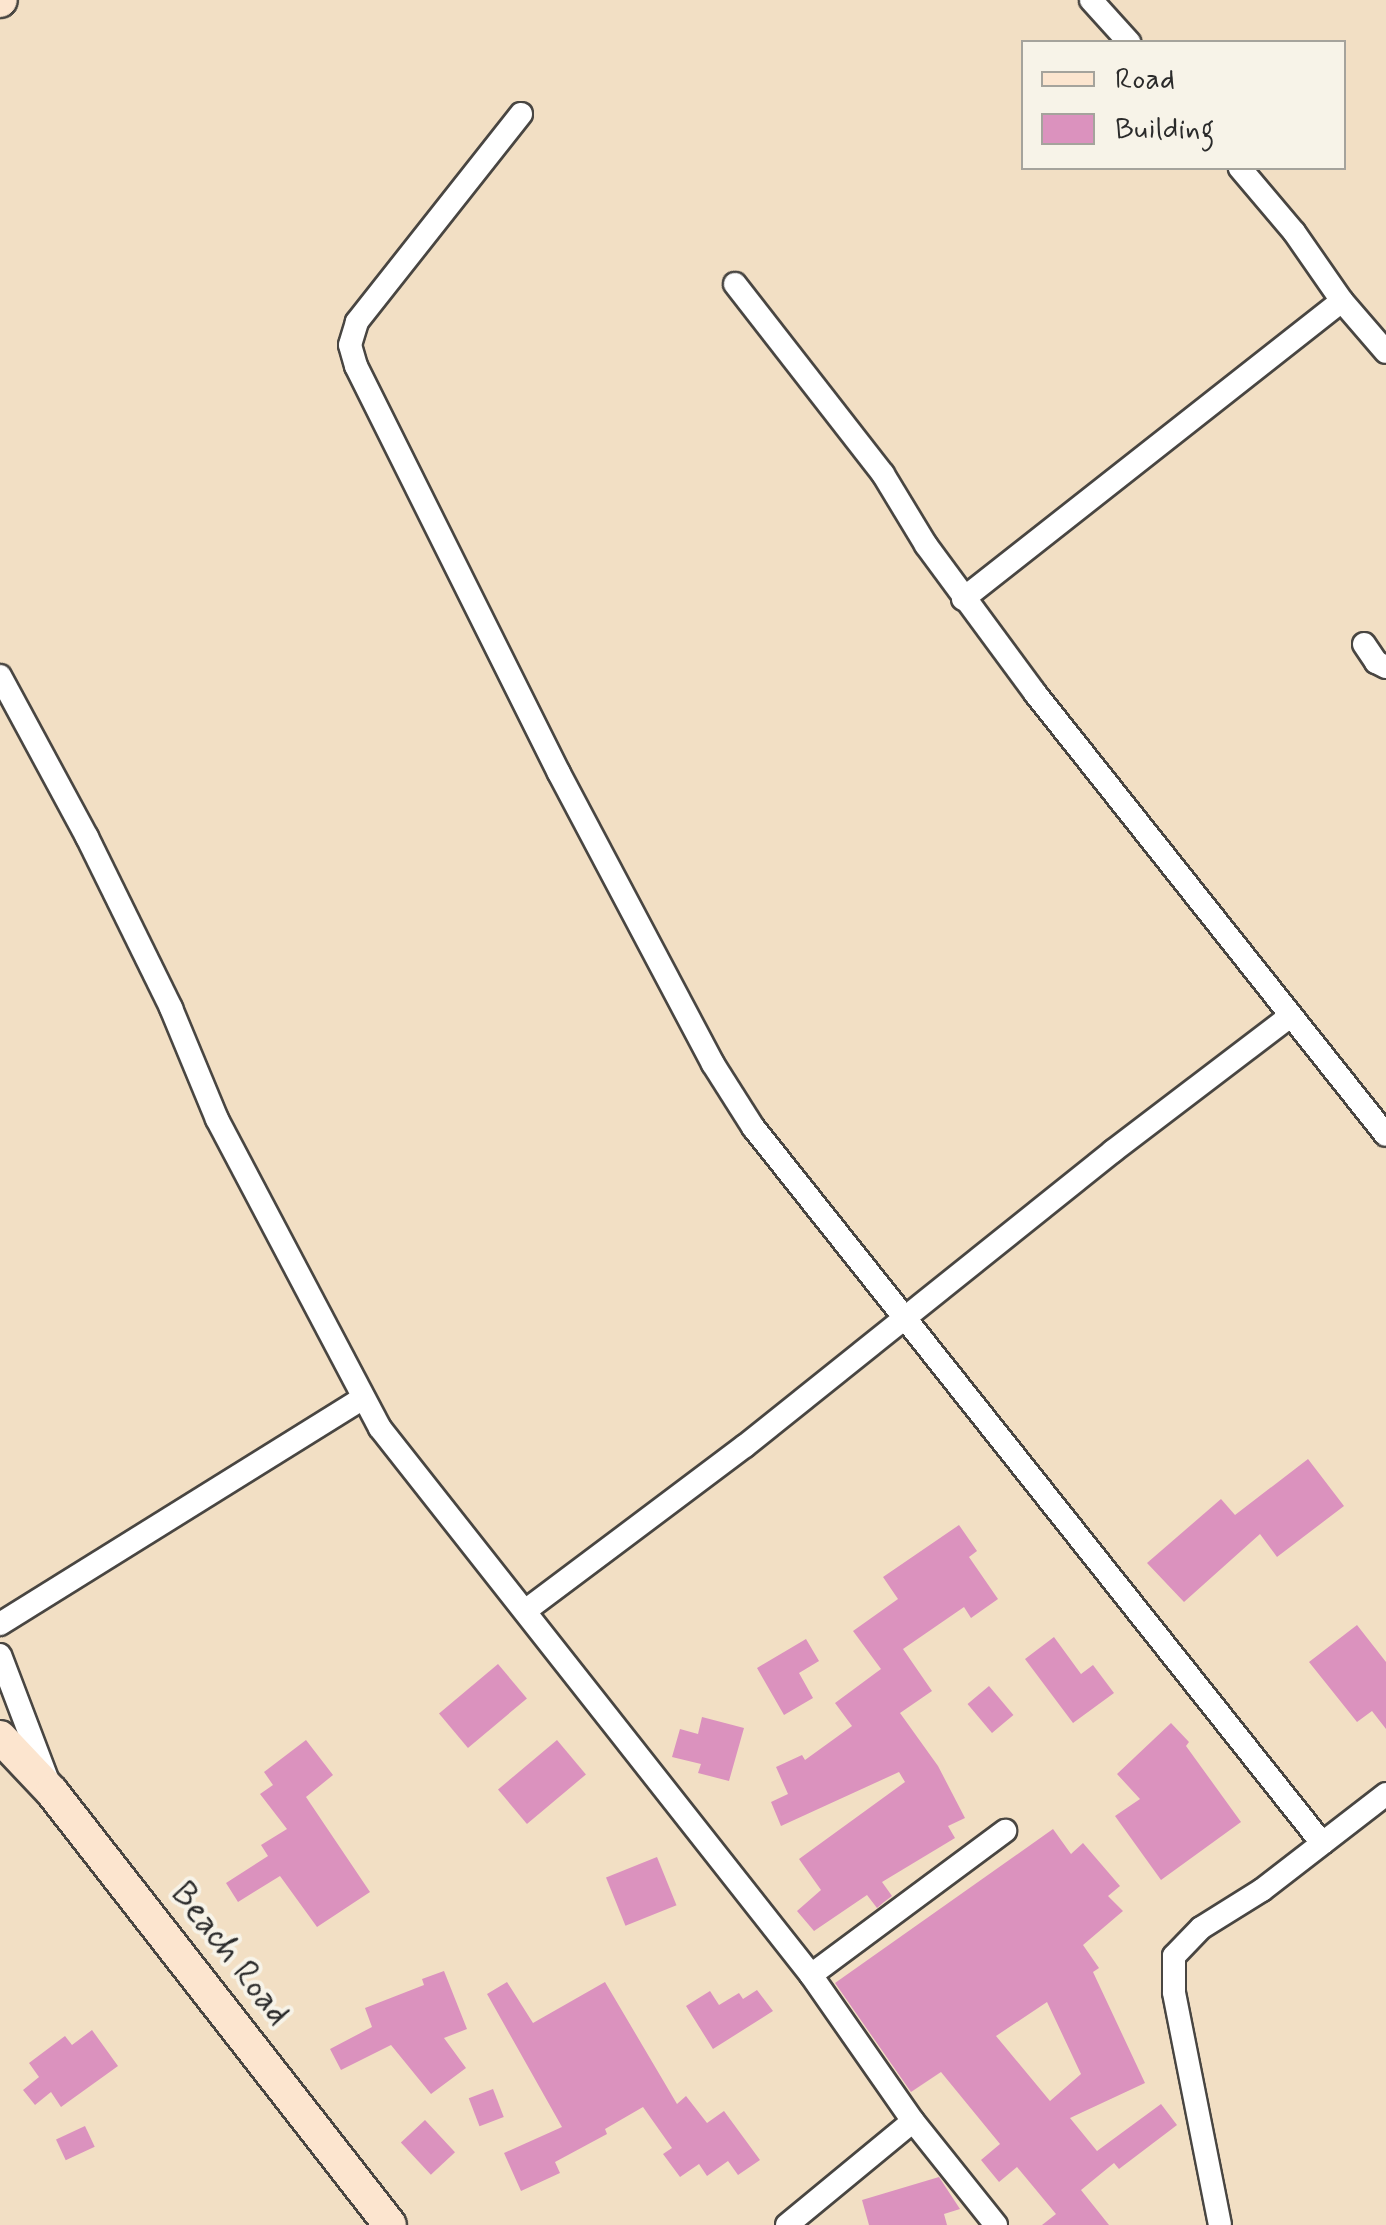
<!DOCTYPE html>
<style>
body{margin:0}
#map{position:relative;width:1386px;height:2225px;overflow:hidden;background:#f2dfc4;font-family:Mynerve,sans-serif}
div>[style]{position:absolute}
[style*='--x']{left:calc(var(--x)*1px);top:calc(var(--y)*1px);width:calc(var(--w)*1px);rotate:calc(var(--a)*1deg)}
.building>*{inset:0;background:#db92be;transform-origin:0 0}
.roads{filter:drop-shadow(2px 0 #494642) drop-shadow(-2px 0 #494642) drop-shadow(0 2px #494642) drop-shadow(0 -2px #494642)}
.street>*{height:22px;margin:-11px;padding:0 11px;transform-origin:11px;border-radius:11px;background:#fff}
.secondary>*{height:32px;margin:-16px;padding:0 16px;transform-origin:16px;border-radius:16px;background:#fce5cf}
span{translate:-50% -50%;white-space:nowrap;text-align:center;line-height:1.15;-webkit-text-stroke:8px #f7f3e8;paint-order:stroke}
.street-label{font-size:35px;color:#2b2b2b}
.legend{position:absolute;left:1021px;top:40px;width:325px;height:130px;box-sizing:border-box;background:#f7f3e8;border:2px solid #a5a39c;margin:0;padding:12px 18px;list-style:none;font-size:30px;color:#2b2b2b}
.legend li{display:flex;align-items:center;gap:20px;height:50px}
.legend b{width:50px;border:2px solid #a5a39c}
</style>
<div id="map">
<div class="building">
<div style="clip-path:polygon(1308px 1459px,1344px 1506px,1277px 1557px,1260px 1534px,1184px 1602px,1147px 1563px,1221px 1499px,1235px 1515px)"></div>
<div style="clip-path:polygon(959px 1525px,977px 1551px,969px 1557px,998px 1599px,971px 1618px,964px 1607px,903px 1649px,932px 1691px,900px 1713px,938px 1766px,965px 1818px,948px 1826px,955px 1838px,882px 1882px,892px 1896px,884px 1902px,877px 1908px,867px 1895px,814px 1931px,797px 1911px,821px 1890px,799px 1859px,905px 1782px,899px 1772px,781px 1826px,771px 1802px,788px 1794px,776px 1767px,802px 1755px,805px 1760px,852px 1726px,835px 1703px,881px 1669px,853px 1631px,898px 1599px,883px 1577px)"></div>
<div style="clip-path:polygon(1357px 1625px,1386px 1662px,1386px 1729px,1372px 1711px,1357px 1722px,1309px 1662px)"></div>
<div style="clip-path:polygon(1054px 1637px,1081px 1674px,1093px 1665px,1114px 1693px,1073px 1723px,1025px 1659px)"></div>
<div style="clip-path:polygon(806px 1639px,819px 1661px,799px 1673px,813px 1698px,784px 1715px,757px 1668px)"></div>
<div style="left:498px;top:1664px;width:45px;height:77px;rotate:50deg"></div>
<div style="left:989px;top:1686px;width:38px;height:28px;rotate:50deg"></div>
<div style="clip-path:polygon(702px 1717px,744px 1728px,729px 1781px,698px 1773px,701px 1764px,672px 1757px,680px 1729px,698px 1734px)"></div>
<div style="clip-path:polygon(1171px 1723px,1189px 1742px,1186px 1746px,1241px 1822px,1161px 1880px,1115px 1816px,1140px 1799px,1117px 1774px)"></div>
<div style="clip-path:polygon(306px 1740px,333px 1775px,306px 1797px,370px 1892px,317px 1927px,280px 1876px,238px 1902px,226px 1883px,268px 1856px,261px 1845px,287px 1829px,260px 1794px,273px 1785px,264px 1772px)"></div>
<div style="left:557px;top:1740px;width:45px;height:77px;rotate:50deg"></div>
<div style="clip-path:polygon(evenodd,1053px 1829px,1071px 1854px,1083px 1843px,1120px 1886px,1108px 1896px,1123px 1911px,1083px 1945px,1099px 1968px,1093px 1972px,1145px 2083px,1070px 2118px,1097px 2151px,1161px 2104px,1177px 2125px,1119px 2169px,1114px 2163px,1081px 2190px,1109px 2225px,1042px 2225px,1056px 2214px,1017px 2167px,999px 2182px,981px 2160px,1000px 2144px,941px 2072px,911px 2092px,835px 1983px,1053px 1829px,1047px 2002px,1081px 2074px,1050px 2101px,996px 2036px,1047px 2002px)"></div>
<div style="left:657px;top:1857px;width:52px;height:55px;rotate:68deg"></div>
<div style="clip-path:polygon(444px 1971px,467px 2029px,444px 2038px,466px 2068px,431px 2094px,391px 2045px,341px 2070px,330px 2049px,372px 2027px,365px 2008px,424px 1985px,422px 1979px)"></div>
<div style="clip-path:polygon(507px 1982px,533px 2023px,605px 1982px,677px 2104px,686px 2096px,707px 2123px,724px 2111px,760px 2160px,738px 2175px,728px 2161px,707px 2176px,699px 2164px,680px 2177px,663px 2154px,672px 2148px,643px 2107px,605px 2129px,607px 2134px,555px 2162px,560px 2173px,521px 2191px,504px 2153px,562px 2127px,487px 1994px)"></div>
<div style="clip-path:polygon(757px 1990px,773px 2011px,713px 2049px,686px 2006px,710px 1991px,719px 2005px,739px 1993px,743px 1999px)"></div>
<div style="clip-path:polygon(92px 2030px,118px 2066px,61px 2107px,51px 2092px,35px 2105px,23px 2090px,39px 2077px,29px 2063px,65px 2036px,72px 2045px)"></div>
<div style="left:493px;top:2089px;width:30px;height:26px;rotate:69deg"></div>
<div style="left:425px;top:2120px;width:44px;height:33px;rotate:47deg"></div>
<div style="left:85px;top:2126px;width:23px;height:32px;rotate:65deg"></div>
<div style="clip-path:polygon(939px 2177px,960px 2209px,944px 2214px,947px 2225px,869px 2225px,862px 2200px)"></div>
</div>
<div class="roads">
<div class="street">
<div style="--x:1091;--y:0;--w:57;--a:47.9"></div>
<div style="--x:521;--y:114;--w:265;--a:128.3"></div>
<div style="--x:357;--y:322;--w:24;--a:107"></div>
<div style="--x:350;--y:345;--w:22;--a:74"></div>
<div style="--x:356;--y:366;--w:455;--a:63.5"></div>
<div style="--x:559;--y:773;--w:329;--a:62.1"></div>
<div style="--x:713;--y:1064;--w:75;--a:57.6"></div>
<div style="--x:753;--y:1127;--w:915;--a:51.53"></div>
<div style="--x:735;--y:284;--w:241;--a:52.1"></div>
<div style="--x:883;--y:474;--w:83;--a:58.8"></div>
<div style="--x:926;--y:545;--w:184;--a:53.6"></div>
<div style="--x:1035;--y:693;--w:564;--a:51.55"></div>
<div style="--x:1342;--y:301;--w:67;--a:49.2"></div>
<div style="--x:963;--y:599;--w:482;--a:-38.2"></div>
<div style="--x:1342;--y:301;--w:84;--a:-124.8"></div>
<div style="--x:1294;--y:232;--w:84;--a:-130.2"></div>
<div style="--x:1364;--y:644;--w:22;--a:56"></div>
<div style="--x:1376;--y:662;--w:11;--a:27"></div>
<div style="--x:0;--y:676;--w:183;--a:61.6"></div>
<div style="--x:87;--y:837;--w:191;--a:63.8"></div>
<div style="--x:171;--y:1008;--w:120;--a:67.5"></div>
<div style="--x:217;--y:1119;--w:349;--a:62.2"></div>
<div style="--x:380;--y:1428;--w:696;--a:51.76"></div>
<div style="--x:811;--y:1975;--w:178;--a:55.1"></div>
<div style="--x:913;--y:2121;--w:133;--a:51.4"></div>
<div style="--x:525;--y:1611;--w:275;--a:-36.9"></div>
<div style="--x:745;--y:1446;--w:472;--a:-38.7"></div>
<div style="--x:1113;--y:1151;--w:221;--a:-37.3"></div>
<div style="--x:0;--y:1624;--w:426;--a:-31.9"></div>
<div style="--x:0;--y:1655;--w:138;--a:69.2"></div>
<div style="--x:811;--y:1975;--w:242;--a:-36.6"></div>
<div style="--x:787;--y:2225;--w:163;--a:-39.5"></div>
<div style="--x:1220;--y:2225;--w:237;--a:-101.2"></div>
<div style="--x:1174;--y:1992;--w:36;--a:-90"></div>
<div style="--x:1174;--y:1956;--w:39;--a:-46"></div>
<div style="--x:1201;--y:1928;--w:72;--a:-31.9"></div>
<div style="--x:1262;--y:1890;--w:157;--a:-37.7"></div>
</div>
<div class="secondary">
<div style="--x:0;--y:1;--w:1;--a:-45"></div>
<div style="--x:0;--y:1737;--w:76;--a:46.6"></div>
<div style="--x:52;--y:1792;--w:549;--a:52.02"></div>
</div>
</div>
<div class="street-label">
<span style="left:230px;top:1954px;rotate:52deg">Beach Road</span>
</div>
<ul class="legend">
<li><b style="height:12px;background:#fce5cf"></b>Road</li>
<li><b style="height:28px;background:#db92be"></b>Building</li>
</ul>
</div>
